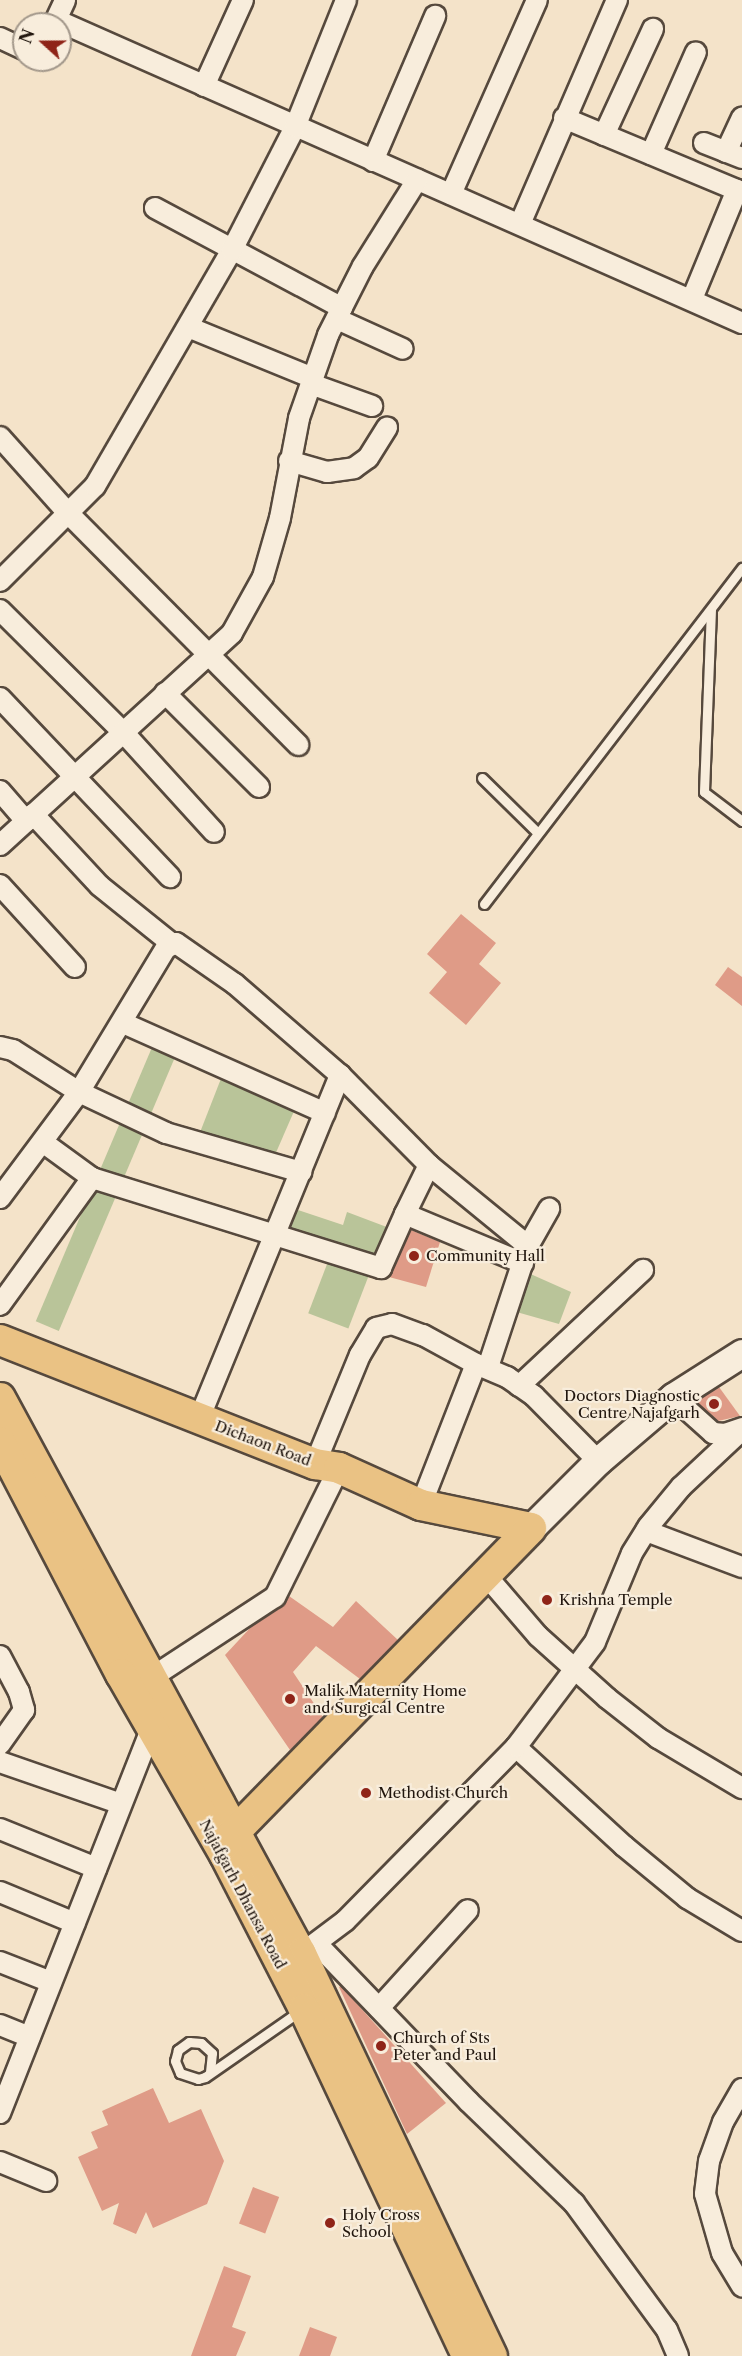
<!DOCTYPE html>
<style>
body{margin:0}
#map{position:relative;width:742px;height:2356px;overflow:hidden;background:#f4e3c9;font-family:"Libre Caslon Text",serif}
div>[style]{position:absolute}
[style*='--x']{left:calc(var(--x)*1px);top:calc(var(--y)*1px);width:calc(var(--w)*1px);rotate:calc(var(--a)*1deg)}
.green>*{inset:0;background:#b9c499;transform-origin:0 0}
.building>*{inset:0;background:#df9b87;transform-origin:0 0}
.roads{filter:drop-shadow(2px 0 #56493d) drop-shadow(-2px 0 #56493d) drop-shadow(0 2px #56493d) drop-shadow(0 -2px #56493d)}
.service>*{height:9px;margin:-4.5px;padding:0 4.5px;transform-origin:4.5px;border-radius:4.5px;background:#f8eddc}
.minor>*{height:20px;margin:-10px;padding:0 10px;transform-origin:10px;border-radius:10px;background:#f8eddc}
.secondary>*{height:27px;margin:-13.5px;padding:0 13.5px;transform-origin:13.5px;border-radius:13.5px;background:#f8eddc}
.primary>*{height:30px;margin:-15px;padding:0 15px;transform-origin:15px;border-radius:15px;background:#eac284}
.dots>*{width:16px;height:16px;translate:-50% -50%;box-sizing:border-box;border:3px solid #f8eddc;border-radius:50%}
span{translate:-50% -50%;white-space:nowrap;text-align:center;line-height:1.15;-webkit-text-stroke:4.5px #f8eddc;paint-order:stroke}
.poi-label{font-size:15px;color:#21160e}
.left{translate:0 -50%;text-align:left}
.right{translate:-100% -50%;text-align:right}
.street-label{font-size:15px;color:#21160e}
.north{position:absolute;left:12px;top:12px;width:60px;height:60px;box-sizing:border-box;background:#f8eddc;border:2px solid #a2978a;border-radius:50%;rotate:291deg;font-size:16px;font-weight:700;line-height:24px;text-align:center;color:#21160e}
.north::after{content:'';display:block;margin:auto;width:21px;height:27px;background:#8f2418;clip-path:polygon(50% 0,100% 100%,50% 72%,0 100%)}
</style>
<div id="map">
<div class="green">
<div style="left:153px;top:1045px;width:25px;height:300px;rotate:23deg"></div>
<div style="clip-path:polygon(222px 1076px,295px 1109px,271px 1164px,197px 1140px)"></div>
<div style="clip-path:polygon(286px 1206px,343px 1225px,347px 1212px,392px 1229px,377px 1259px,279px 1229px)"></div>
<div style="left:329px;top:1259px;width:43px;height:58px;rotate:21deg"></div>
<div style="clip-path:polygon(526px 1272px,571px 1292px,559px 1324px,513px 1311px)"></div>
</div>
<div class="building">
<div style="clip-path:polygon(461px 914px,496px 943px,479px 964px,501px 983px,466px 1025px,429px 993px,447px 972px,427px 954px)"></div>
<div style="clip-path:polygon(728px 967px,742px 977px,742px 1006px,715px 985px)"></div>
<div style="clip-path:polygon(411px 1230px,440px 1242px,426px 1287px,389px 1277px)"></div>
<div style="clip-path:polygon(719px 1387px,740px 1416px,718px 1421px,696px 1401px)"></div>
<div style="clip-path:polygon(289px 1596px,333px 1627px,356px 1601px,398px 1640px,360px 1679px,316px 1646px,293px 1672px,323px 1717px,290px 1750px,225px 1655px,251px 1627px,282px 1607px)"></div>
<div style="clip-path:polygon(341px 1986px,446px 2103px,407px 2134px,339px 1987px)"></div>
<div style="clip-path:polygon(153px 2088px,169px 2123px,201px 2109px,224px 2161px,207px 2204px,153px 2228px,146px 2212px,136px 2234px,113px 2224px,119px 2203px,102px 2211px,78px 2157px,98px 2148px,91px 2132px,108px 2125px,102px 2111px)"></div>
<div style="left:253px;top:2187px;width:28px;height:39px;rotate:21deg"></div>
<div style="clip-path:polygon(224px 2266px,251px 2276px,232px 2327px,246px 2332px,236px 2356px,191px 2356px)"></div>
<div style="clip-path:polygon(310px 2327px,337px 2337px,330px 2356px,299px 2356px)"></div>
</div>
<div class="roads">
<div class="service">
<div style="--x:711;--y:609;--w:183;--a:92.2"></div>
<div style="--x:704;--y:792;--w:48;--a:37.3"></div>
<div style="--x:482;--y:778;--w:78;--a:44.5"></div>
<div style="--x:484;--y:904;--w:424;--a:-52.5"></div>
<div style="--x:210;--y:2072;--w:19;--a:-84"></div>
<div style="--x:212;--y:2053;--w:15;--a:-138"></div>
<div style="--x:201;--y:2043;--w:12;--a:-175"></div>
<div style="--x:189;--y:2042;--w:14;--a:144"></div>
<div style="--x:178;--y:2050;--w:11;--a:105"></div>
<div style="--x:175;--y:2061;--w:13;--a:67"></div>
<div style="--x:180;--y:2073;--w:19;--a:18"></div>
<div style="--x:198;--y:2079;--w:7;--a:-16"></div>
<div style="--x:205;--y:2077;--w:116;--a:-34.8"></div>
</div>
<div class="minor">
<div style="--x:56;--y:20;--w:750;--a:23.83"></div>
<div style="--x:54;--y:24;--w:26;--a:-65"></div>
<div style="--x:0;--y:38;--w:26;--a:25"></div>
<div style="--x:204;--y:86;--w:94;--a:-65.6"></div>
<div style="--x:564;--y:118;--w:193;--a:22.6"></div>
<div style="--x:604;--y:135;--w:117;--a:-65.2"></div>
<div style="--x:704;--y:143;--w:41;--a:21.5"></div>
<div style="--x:726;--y:152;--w:38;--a:-65"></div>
<div style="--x:651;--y:154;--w:111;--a:-66.2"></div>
<div style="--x:373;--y:161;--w:158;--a:-66.8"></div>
<div style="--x:451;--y:194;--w:212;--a:-66.1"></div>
<div style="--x:155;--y:208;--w:212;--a:28.1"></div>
<div style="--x:520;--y:224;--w:244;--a:-66.6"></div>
<div style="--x:692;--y:299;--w:118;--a:-67.6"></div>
<div style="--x:337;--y:319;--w:72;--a:24.4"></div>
<div style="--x:188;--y:327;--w:135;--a:22.2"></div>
<div style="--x:311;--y:384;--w:65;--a:19.8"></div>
<div style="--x:0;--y:437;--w:102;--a:48.2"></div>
<div style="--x:68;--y:513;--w:327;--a:45.2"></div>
<div style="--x:289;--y:461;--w:40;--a:16"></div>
<div style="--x:327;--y:472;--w:27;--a:-8"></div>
<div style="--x:354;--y:468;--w:17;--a:-36"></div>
<div style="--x:368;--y:458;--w:36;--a:-58"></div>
<div style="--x:0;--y:581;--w:134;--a:-45"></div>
<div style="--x:95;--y:486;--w:273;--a:-59.9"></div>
<div style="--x:232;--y:250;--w:138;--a:-62.9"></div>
<div style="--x:295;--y:127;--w:137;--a:-68.1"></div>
<div style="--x:0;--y:610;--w:173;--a:44.8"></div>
<div style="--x:123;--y:732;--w:135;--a:47.7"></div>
<div style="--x:165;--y:693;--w:133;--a:45"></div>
<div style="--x:0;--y:698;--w:247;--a:46.5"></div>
<div style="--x:0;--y:791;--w:40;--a:49"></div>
<div style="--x:33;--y:814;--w:98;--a:47.1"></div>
<div style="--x:100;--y:886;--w:91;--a:38.8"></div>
<div style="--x:0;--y:845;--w:314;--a:-42.4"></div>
<div style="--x:232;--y:633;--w:64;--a:-61"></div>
<div style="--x:263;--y:577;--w:61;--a:-73.9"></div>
<div style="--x:280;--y:518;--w:102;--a:-79.2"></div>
<div style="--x:299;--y:418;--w:88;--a:-70.7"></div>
<div style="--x:328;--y:335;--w:77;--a:-63.1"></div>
<div style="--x:363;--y:266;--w:102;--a:-57.9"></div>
<div style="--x:0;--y:885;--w:111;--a:47.6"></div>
<div style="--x:123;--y:1023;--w:221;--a:24"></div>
<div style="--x:0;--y:1047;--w:13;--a:13"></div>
<div style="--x:13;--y:1050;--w:78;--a:32.5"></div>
<div style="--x:79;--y:1092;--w:96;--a:25.2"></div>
<div style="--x:166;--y:1133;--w:141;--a:16.1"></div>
<div style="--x:44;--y:1143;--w:59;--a:36.1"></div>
<div style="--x:92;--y:1178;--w:303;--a:17.3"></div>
<div style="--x:381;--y:1268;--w:59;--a:-66"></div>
<div style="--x:429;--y:1165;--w:55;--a:116.1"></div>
<div style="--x:405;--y:1214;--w:128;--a:22.6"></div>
<div style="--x:0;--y:1198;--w:132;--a:-53.3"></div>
<div style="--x:79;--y:1092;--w:168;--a:-58.9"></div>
<div style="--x:166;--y:948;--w:11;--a:-27"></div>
<div style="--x:176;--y:943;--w:72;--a:34.8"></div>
<div style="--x:235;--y:984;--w:139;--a:40.9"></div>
<div style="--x:340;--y:1075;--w:127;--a:45.3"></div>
<div style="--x:429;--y:1165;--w:128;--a:39.3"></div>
<div style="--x:0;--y:1305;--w:157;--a:-54.1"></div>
<div style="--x:488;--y:1367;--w:127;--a:-71.7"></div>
<div style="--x:528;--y:1246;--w:43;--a:-60.4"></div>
<div style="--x:519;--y:1386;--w:170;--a:-43.1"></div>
<div style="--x:673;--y:1397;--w:54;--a:42"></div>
<div style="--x:713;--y:1433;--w:12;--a:5"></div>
<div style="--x:725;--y:1434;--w:18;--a:-19"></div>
<div style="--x:199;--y:1419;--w:372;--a:-67.7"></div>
<div style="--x:315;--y:1464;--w:118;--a:-67.6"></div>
<div style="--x:360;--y:1355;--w:31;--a:-59"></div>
<div style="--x:376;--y:1328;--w:16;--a:-14"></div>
<div style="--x:392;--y:1324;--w:33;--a:20"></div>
<div style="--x:423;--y:1335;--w:60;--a:28.7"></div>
<div style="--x:421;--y:1505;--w:151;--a:-68.7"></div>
<div style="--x:476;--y:1364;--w:34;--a:23"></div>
<div style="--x:507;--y:1377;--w:33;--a:35"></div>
<div style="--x:534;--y:1396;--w:91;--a:45.4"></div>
<div style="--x:646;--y:1531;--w:103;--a:20.6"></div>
<div style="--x:483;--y:1572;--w:84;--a:49.3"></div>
<div style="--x:538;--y:1636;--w:93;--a:41.9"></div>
<div style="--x:607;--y:1698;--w:65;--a:38.1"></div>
<div style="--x:658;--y:1738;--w:98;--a:30.8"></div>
<div style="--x:0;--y:1656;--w:41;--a:62.2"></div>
<div style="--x:19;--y:1692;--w:19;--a:74"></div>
<div style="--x:24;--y:1710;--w:42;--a:125.2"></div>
<div style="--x:151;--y:1678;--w:148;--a:-33.2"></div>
<div style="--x:275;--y:1597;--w:144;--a:-63.6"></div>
<div style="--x:516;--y:1747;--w:147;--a:42.5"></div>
<div style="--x:624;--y:1846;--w:82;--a:39.5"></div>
<div style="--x:687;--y:1898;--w:64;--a:31"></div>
<div style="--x:0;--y:1762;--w:128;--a:19.1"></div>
<div style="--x:0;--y:1829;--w:104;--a:22.1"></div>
<div style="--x:0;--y:1892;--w:81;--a:22.5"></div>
<div style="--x:317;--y:1944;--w:219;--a:46.1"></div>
<div style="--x:469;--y:2102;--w:146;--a:43.9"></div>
<div style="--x:574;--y:2203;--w:157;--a:53.8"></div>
<div style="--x:667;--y:2330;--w:28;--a:67"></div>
<div style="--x:301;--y:1954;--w:55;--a:-36.9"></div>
<div style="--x:345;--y:1921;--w:244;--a:-45.5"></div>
<div style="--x:516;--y:1747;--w:131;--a:-53"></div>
<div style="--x:595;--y:1642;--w:96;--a:-67.4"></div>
<div style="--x:632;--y:1553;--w:31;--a:-58"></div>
<div style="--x:648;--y:1527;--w:52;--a:-50.5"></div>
<div style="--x:681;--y:1487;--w:83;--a:-43.1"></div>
<div style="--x:0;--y:1962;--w:55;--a:21.4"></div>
<div style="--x:379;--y:2008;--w:132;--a:-47.8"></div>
<div style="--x:0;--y:2025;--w:32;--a:22"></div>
<div style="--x:742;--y:2089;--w:38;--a:120"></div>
<div style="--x:723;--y:2122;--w:41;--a:109.7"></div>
<div style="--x:709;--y:2161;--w:33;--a:97"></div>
<div style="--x:705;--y:2194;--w:61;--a:73.9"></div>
<div style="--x:722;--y:2253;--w:39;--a:59"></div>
<div style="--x:0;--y:2113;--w:413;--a:-68.5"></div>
<div style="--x:0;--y:2162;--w:50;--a:22.4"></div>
</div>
<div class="secondary">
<div style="--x:531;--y:1528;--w:95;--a:-45"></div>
<div style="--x:598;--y:1461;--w:99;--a:-40.5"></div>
<div style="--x:673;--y:1397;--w:82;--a:-32.5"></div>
</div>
<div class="primary">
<div style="--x:0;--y:1340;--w:339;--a:21.5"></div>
<div style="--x:315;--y:1464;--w:24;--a:9"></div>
<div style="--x:339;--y:1468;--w:90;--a:24.3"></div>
<div style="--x:421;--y:1505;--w:112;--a:11.8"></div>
<div style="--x:0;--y:1398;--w:632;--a:61.57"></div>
<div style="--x:301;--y:1954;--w:445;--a:64.6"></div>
<div style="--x:0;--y:1442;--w:262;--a:62.5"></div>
<div style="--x:121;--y:1674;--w:209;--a:60.1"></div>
<div style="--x:225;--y:1855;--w:173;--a:62.8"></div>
<div style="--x:304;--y:2009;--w:383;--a:64.8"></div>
<div style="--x:221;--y:1846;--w:444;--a:-45.7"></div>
</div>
</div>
<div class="dots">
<div style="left:414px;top:1256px;background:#8f2418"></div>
<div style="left:714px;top:1404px;background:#8f2418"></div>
<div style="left:547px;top:1600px;background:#8f2418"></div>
<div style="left:290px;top:1699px;background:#8f2418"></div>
<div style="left:366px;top:1793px;background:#8f2418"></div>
<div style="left:381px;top:2046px;background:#8f2418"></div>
<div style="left:330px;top:2223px;background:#8f2418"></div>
</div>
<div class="poi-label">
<span class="left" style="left:426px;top:1256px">Community Hall</span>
<span class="right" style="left:700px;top:1404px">Doctors Diagnostic<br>Centre Najafgarh</span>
<span class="left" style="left:559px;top:1600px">Krishna Temple</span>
<span class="left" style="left:304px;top:1699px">Malik Maternity Home<br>and Surgical Centre</span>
<span class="left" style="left:378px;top:1793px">Methodist Church</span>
<span class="left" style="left:393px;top:2046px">Church of Sts<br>Peter and Paul</span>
<span class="left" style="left:342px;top:2223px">Holy Cross<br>School</span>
</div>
<div class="street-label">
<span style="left:263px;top:1443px;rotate:21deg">Dichaon Road</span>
<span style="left:243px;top:1894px;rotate:62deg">Najafgarh Dhansa Road</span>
</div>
<div class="north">N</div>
</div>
